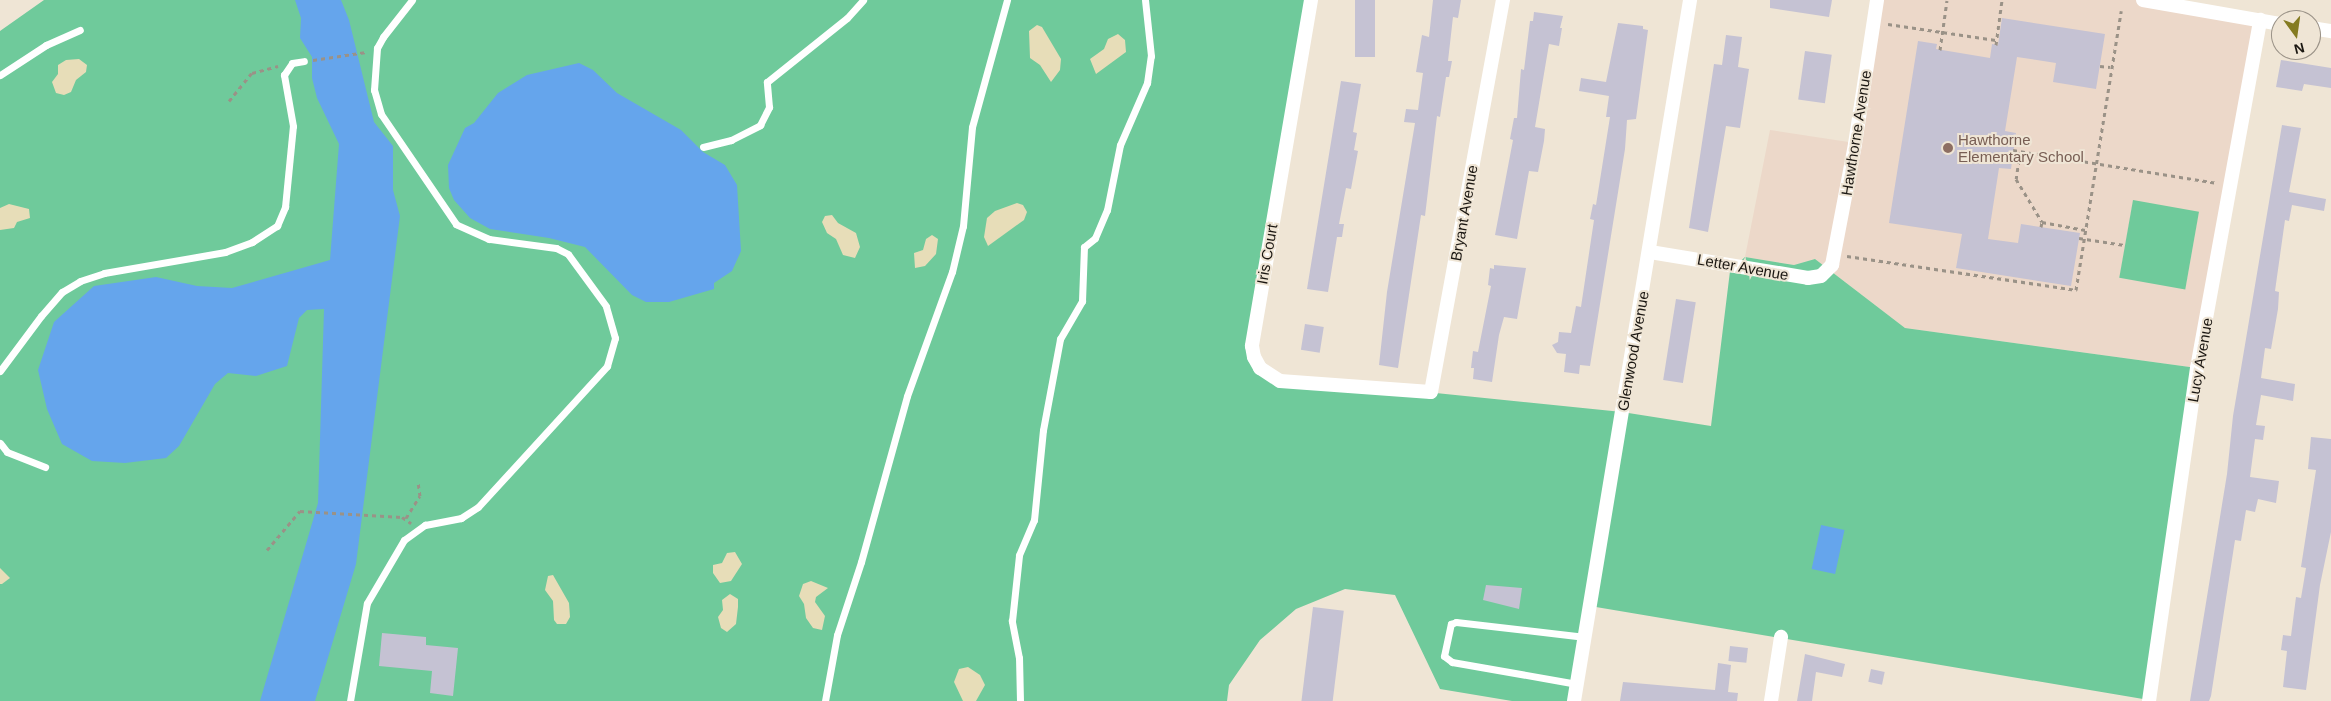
<!DOCTYPE html>
<style>
body{margin:0}
#map{position:relative;width:2331px;height:701px;overflow:hidden;background:#efe5d5;font-family:Helvetica,sans-serif}
div>[style]{position:absolute}
[style*='--x']{left:calc(var(--x)*1px);top:calc(var(--y)*1px);width:calc(var(--w)*1px);rotate:calc(var(--a)*1deg)}
.education>*{inset:0;background:#ecd8c9}
.green>*{inset:0;background:#6fca9b;transform-origin:0 0}
.sand>*{inset:0;background:#e7ddb8}
.water>*{inset:0;background:#65a5ec;transform-origin:0 0}
.building>*{inset:0;background:#c5c2d3;transform-origin:0 0}
.path>*{height:3px;margin-top:-1.5px;transform-origin:0;background:repeating-linear-gradient(90deg,#9a9287 0 4px,transparent 0 8px)}
.lane>*{height:7px;margin:-3.5px;padding:0 3.5px;transform-origin:3.5px;border-radius:3.5px;background:#fff}
.street>*{height:14px;margin:-7px;padding:0 7px;transform-origin:7px;border-radius:7px;background:#fff}
.dots>*{width:14px;height:14px;translate:-50% -50%;box-sizing:border-box;border:2px solid #efe5d5;border-radius:50%}
span{translate:-50% -50%;white-space:nowrap;text-align:center;line-height:1.15;-webkit-text-stroke:4px #efe5d5;paint-order:stroke}
.street-label{font-size:15px;color:#1a1611}
.education-label{font-size:15px;color:#785e54}
.left{translate:0 -50%;text-align:left}
.north{position:absolute;left:2271px;top:10px;width:50px;height:50px;box-sizing:border-box;background:#efe5d5;border:1px solid #9a9287;border-radius:50%;rotate:166deg;font-size:14px;font-weight:700;line-height:20px;text-align:center;color:#1a1611}
.north::after{content:'';display:block;margin:auto;width:18px;height:22px;background:#847b21;clip-path:polygon(50% 0,100% 100%,50% 72%,0 100%)}
</style>
<div id="map">
<div class="education">
<div style="clip-path:polygon(1877px 0,2143px 0,2260px 20px,2197px 368px,1905px 328px,1815px 259px,1794px 265px,1745px 257px,1770px 130px,1855px 143px)"></div>
</div>
<div class="green">
<div style="clip-path:polygon(44px 0,1311px 0,1252px 345px,1269px 376px,1622px 412px,1711px 426px,1730px 271px,1745px 257px,1794px 265px,1815px 259px,1905px 328px,2197px 368px,2149px 700px,1590px 606px,1574px 701px,1512px 701px,1440px 689px,1395px 595px,1345px 589px,1296px 609px,1260px 640px,1229px 685px,1227px 701px,0 701px,0 31px)"></div>
<div style="left:2133px;top:200px;width:67px;height:79px;rotate:10deg"></div>
</div>
<div class="sand">
<div style="clip-path:polygon(1037px 25px,1042px 27px,1061px 59px,1060px 70px,1051px 82px,1040px 65px,1030px 58px,1029px 31px)"></div>
<div style="clip-path:polygon(1118px 34px,1125px 40px,1126px 52px,1096px 74px,1090px 59px,1104px 49px,1108px 39px)"></div>
<div style="clip-path:polygon(79px 59px,87px 65px,86px 72px,76px 80px,71px 92px,64px 95px,56px 93px,52px 82px,58px 74px,58px 65px,66px 60px)"></div>
<div style="clip-path:polygon(1017px 203px,1023px 205px,1027px 212px,1024px 220px,988px 246px,984px 237px,987px 218px,995px 211px)"></div>
<div style="clip-path:polygon(9px 204px,29px 209px,30px 218px,17px 222px,14px 228px,0 230px,0 208px)"></div>
<div style="clip-path:polygon(832px 215px,838px 223px,856px 233px,860px 247px,855px 258px,843px 255px,836px 239px,827px 233px,822px 222px,825px 216px)"></div>
<div style="clip-path:polygon(932px 235px,938px 239px,936px 254px,925px 266px,915px 268px,914px 253px,923px 250px,926px 239px)"></div>
<div style="clip-path:polygon(735px 552px,742px 564px,731px 581px,720px 583px,713px 573px,713px 565px,722px 563px,727px 553px)"></div>
<div style="clip-path:polygon(0 568px,10px 578px,2px 584px,0 584px)"></div>
<div style="clip-path:polygon(553px 575px,569px 603px,570px 617px,566px 624px,557px 624px,554px 620px,553px 601px,545px 590px,548px 576px)"></div>
<div style="clip-path:polygon(811px 581px,828px 588px,816px 597px,815px 602px,825px 616px,822px 630px,813px 628px,806px 618px,804px 604px,799px 596px,803px 584px)"></div>
<div style="clip-path:polygon(730px 594px,738px 599px,738px 607px,736px 624px,727px 632px,721px 628px,718px 617px,723px 610px,722px 600px)"></div>
<div style="clip-path:polygon(968px 667px,980px 675px,985px 685px,976px 701px,963px 701px,954px 682px,959px 669px)"></div>
</div>
<div class="water">
<div style="clip-path:polygon(295px 0,341px 0,349px 20px,374px 122px,393px 146px,393px 190px,400px 216px,356px 564px,315px 701px,260px 701px,318px 503px,324px 309px,307px 310px,299px 318px,287px 366px,256px 376px,228px 373px,215px 384px,179px 446px,166px 458px,125px 463px,92px 461px,62px 444px,47px 409px,38px 370px,54px 322px,94px 286px,156px 277px,197px 286px,232px 288px,330px 260px,339px 144px,317px 98px,312px 78px,312px 57px,300px 38px,301px 18px)"></div>
<div style="clip-path:polygon(579px 63px,593px 70px,617px 93px,681px 130px,703px 152px,725px 165px,737px 185px,741px 251px,732px 271px,714px 283px,714px 289px,669px 302px,646px 302px,632px 295px,585px 247px,549px 238px,490px 229px,470px 218px,454px 200px,449px 188px,448px 165px,465px 128px,474px 123px,498px 93px,527px 75px)"></div>
<div style="left:1821px;top:525px;width:24px;height:45px;rotate:12deg"></div>
</div>
<div class="building">
<div style="left:1355px;top:0;width:20px;height:57px"></div>
<div style="clip-path:polygon(1433px 0,1461px 0,1458px 18px,1453px 17px,1448px 61px,1452px 61px,1449px 77px,1446px 77px,1440px 117px,1437px 116px,1425px 216px,1421px 215px,1398px 368px,1379px 365px,1387px 292px,1415px 123px,1404px 122px,1406px 109px,1418px 110px,1423px 73px,1416px 72px,1422px 35px,1429px 37px)"></div>
<div style="clip-path:polygon(1770px 0,1832px 0,1829px 17px,1770px 8px)"></div>
<div style="clip-path:polygon(1534px 12px,1563px 16px,1560px 28px,1562px 28px,1559px 46px,1549px 44px,1535px 127px,1545px 129px,1544px 141px,1538px 172px,1529px 171px,1517px 239px,1495px 235px,1513px 140px,1510px 139px,1514px 118px,1517px 118px,1521px 69px,1524px 70px,1530px 21px,1533px 21px)"></div>
<div style="clip-path:polygon(2002px 18px,2105px 34px,2096px 89px,2053px 82px,2056px 63px,2017px 57px,2005px 131px,2016px 133px,2011px 169px,1999px 168px,1988px 239px,2018px 243px,2021px 224px,2080px 233px,2071px 286px,1956px 268px,1962px 234px,1889px 223px,1918px 41px,1937px 44px,1936px 49px,1990px 58px,1992px 44px,1998px 45px)"></div>
<div style="clip-path:polygon(1618px 23px,1643px 26px,1643px 29px,1648px 30px,1636px 119px,1627px 120px,1625px 149px,1590px 366px,1580px 365px,1579px 374px,1564px 372px,1566px 354px,1557px 353px,1552px 345px,1558px 342px,1559px 332px,1571px 333px,1576px 306px,1581px 307px,1594px 220px,1590px 219px,1593px 204px,1596px 205px,1610px 117px,1606px 117px,1609px 96px,1579px 91px,1581px 78px,1606px 82px)"></div>
<div style="clip-path:polygon(1726px 35px,1742px 37px,1738px 67px,1749px 69px,1740px 128px,1726px 126px,1708px 232px,1689px 228px,1714px 64px,1722px 65px)"></div>
<div style="left:1805px;top:51px;width:27px;height:49px;rotate:8deg"></div>
<div style="clip-path:polygon(2281px 60px,2331px 68px,2331px 88px,2304px 84px,2302px 91px,2276px 87px)"></div>
<div style="clip-path:polygon(1341px 81px,1361px 84px,1353px 132px,1357px 133px,1354px 150px,1358px 151px,1351px 189px,1346px 188px,1339px 224px,1344px 224px,1342px 237px,1337px 237px,1328px 292px,1307px 289px)"></div>
<div style="clip-path:polygon(2282px 125px,2301px 128px,2289px 192px,2326px 199px,2324px 211px,2292px 205px,2289px 221px,2285px 220px,2275px 291px,2279px 292px,2278px 309px,2271px 349px,2265px 348px,2261px 378px,2295px 384px,2293px 401px,2261px 395px,2256px 425px,2265px 426px,2263px 440px,2255px 439px,2250px 477px,2279px 481px,2276px 503px,2258px 499px,2255px 512px,2246px 510px,2241px 541px,2235px 540px,2211px 696px,2209px 701px,2190px 701px,2227px 474px,2233px 416px)"></div>
<div style="clip-path:polygon(1494px 265px,1526px 268px,1517px 319px,1504px 317px,1499px 335px,1492px 382px,1473px 379px,1474px 368px,1471px 368px,1473px 351px,1478px 352px,1491px 286px,1488px 285px,1490px 268px,1494px 269px)"></div>
<div style="left:1676px;top:299px;width:20px;height:82px;rotate:9deg"></div>
<div style="left:1305px;top:324px;width:19px;height:26px;rotate:9deg"></div>
<div style="clip-path:polygon(2311px 437px,2331px 439px,2331px 532px,2320px 585px,2306px 690px,2283px 687px,2287px 651px,2281px 650px,2283px 635px,2291px 636px,2296px 597px,2301px 598px,2306px 568px,2301px 567px,2316px 470px,2308px 469px)"></div>
<div style="clip-path:polygon(1486px 585px,1522px 588px,1519px 609px,1483px 600px)"></div>
<div style="left:1313px;top:607px;width:31px;height:95px;rotate:7deg"></div>
<div style="clip-path:polygon(382px 633px,426px 637px,426px 645px,458px 648px,453px 696px,430px 693px,432px 671px,379px 666px)"></div>
<div style="left:1730px;top:646px;width:18px;height:15px;rotate:6deg"></div>
<div style="clip-path:polygon(1805px 654px,1845px 664px,1842px 677px,1816px 672px,1812px 701px,1797px 701px)"></div>
<div style="clip-path:polygon(1718px 663px,1731px 665px,1728px 692px,1738px 693px,1737px 701px,1620px 701px,1623px 682px,1715px 690px)"></div>
<div style="left:1871px;top:669px;width:14px;height:13px;rotate:12deg"></div>
</div>
<div class="path">
<div style="--x:1888;--y:24;--w:109;--a:8.4"></div>
<div style="--x:1996;--y:45;--w:45;--a:-82.4"></div>
<div style="--x:1940;--y:50;--w:50;--a:-82"></div>
<div style="--x:313;--y:60;--w:54;--a:-8.6"></div>
<div style="--x:2100;--y:66;--w:10;--a:6"></div>
<div style="--x:229;--y:101;--w:36;--a:-51"></div>
<div style="--x:252;--y:73;--w:27;--a:-15"></div>
<div style="--x:2013;--y:150;--w:207;--a:9.2"></div>
<div style="--x:2020;--y:152;--w:27;--a:98"></div>
<div style="--x:2016;--y:179;--w:50;--a:58.8"></div>
<div style="--x:2041;--y:227;--w:5;--a:-79"></div>
<div style="--x:2042;--y:222;--w:44;--a:10.5"></div>
<div style="--x:2079;--y:238;--w:46;--a:8.8"></div>
<div style="--x:1847;--y:256;--w:232;--a:8.4"></div>
<div style="--x:2076;--y:290;--w:283;--a:-80.8"></div>
<div style="--x:406;--y:518;--w:26;--a:-58"></div>
<div style="--x:420;--y:496;--w:14;--a:-98"></div>
<div style="--x:267;--y:550;--w:51;--a:-49.8"></div>
<div style="--x:300;--y:511;--w:102;--a:3.4"></div>
<div style="--x:402;--y:517;--w:11;--a:34"></div>
</div>
<div class="lane">
<div style="--x:0;--y:75;--w:55;--a:-33.1"></div>
<div style="--x:46;--y:45;--w:37;--a:-24"></div>
<div style="--x:703;--y:147;--w:29;--a:-14"></div>
<div style="--x:731;--y:140;--w:33;--a:-27"></div>
<div style="--x:760;--y:125;--w:20;--a:-63"></div>
<div style="--x:769;--y:107;--w:25;--a:-95"></div>
<div style="--x:767;--y:82;--w:102;--a:-38.7"></div>
<div style="--x:847;--y:18;--w:24;--a:-48"></div>
<div style="--x:0;--y:371;--w:69;--a:-53.3"></div>
<div style="--x:41;--y:316;--w:32;--a:-49"></div>
<div style="--x:62;--y:292;--w:21;--a:-31"></div>
<div style="--x:80;--y:281;--w:25;--a:-18"></div>
<div style="--x:104;--y:273;--w:123;--a:-9.8"></div>
<div style="--x:225;--y:252;--w:29;--a:-20"></div>
<div style="--x:252;--y:242;--w:30;--a:-33"></div>
<div style="--x:277;--y:226;--w:21;--a:-67"></div>
<div style="--x:285;--y:207;--w:81;--a:-84.4"></div>
<div style="--x:293;--y:126;--w:52;--a:-100"></div>
<div style="--x:284;--y:75;--w:14;--a:-56"></div>
<div style="--x:292;--y:63;--w:12;--a:-9"></div>
<div style="--x:0;--y:443;--w:11;--a:52"></div>
<div style="--x:7;--y:452;--w:41;--a:21.5"></div>
<div style="--x:1577;--y:684;--w:127;--a:-170"></div>
<div style="--x:1452;--y:662;--w:10;--a:-143"></div>
<div style="--x:1444;--y:656;--w:33;--a:-78"></div>
<div style="--x:1451;--y:624;--w:5;--a:-22"></div>
<div style="--x:1456;--y:622;--w:130;--a:6.6"></div>
<div style="--x:350;--y:701;--w:99;--a:-80.2"></div>
<div style="--x:367;--y:603;--w:73;--a:-59.6"></div>
<div style="--x:404;--y:540;--w:26;--a:-36"></div>
<div style="--x:425;--y:525;--w:37;--a:-11"></div>
<div style="--x:461;--y:518;--w:20;--a:-33"></div>
<div style="--x:478;--y:507;--w:191;--a:-47.5"></div>
<div style="--x:607;--y:366;--w:29;--a:-74"></div>
<div style="--x:615;--y:338;--w:33;--a:-106"></div>
<div style="--x:606;--y:306;--w:64;--a:-126.2"></div>
<div style="--x:568;--y:254;--w:13;--a:-153"></div>
<div style="--x:556;--y:248;--w:68;--a:-172.3"></div>
<div style="--x:489;--y:239;--w:36;--a:-156"></div>
<div style="--x:456;--y:224;--w:133;--a:-124.3"></div>
<div style="--x:381;--y:114;--w:25;--a:-106"></div>
<div style="--x:374;--y:90;--w:42;--a:-85.9"></div>
<div style="--x:377;--y:48;--w:13;--a:-61"></div>
<div style="--x:383;--y:37;--w:47;--a:-51.9"></div>
<div style="--x:825;--y:701;--w:67;--a:-79.7"></div>
<div style="--x:837;--y:635;--w:77;--a:-71.8"></div>
<div style="--x:861;--y:562;--w:172;--a:-74.5"></div>
<div style="--x:907;--y:396;--w:132;--a:-70.1"></div>
<div style="--x:952;--y:272;--w:47;--a:-76.6"></div>
<div style="--x:963;--y:226;--w:99;--a:-84.8"></div>
<div style="--x:972;--y:127;--w:132;--a:-74.6"></div>
<div style="--x:1020;--y:701;--w:43;--a:-91.3"></div>
<div style="--x:1019;--y:658;--w:38;--a:-101"></div>
<div style="--x:1012;--y:621;--w:66;--a:-83.9"></div>
<div style="--x:1019;--y:555;--w:38;--a:-67"></div>
<div style="--x:1034;--y:520;--w:90;--a:-84.3"></div>
<div style="--x:1043;--y:430;--w:93;--a:-79.4"></div>
<div style="--x:1060;--y:339;--w:44;--a:-59.9"></div>
<div style="--x:1082;--y:301;--w:54;--a:-87.9"></div>
<div style="--x:1084;--y:247;--w:14;--a:-39"></div>
<div style="--x:1095;--y:238;--w:30;--a:-67"></div>
<div style="--x:1107;--y:210;--w:66;--a:-78.7"></div>
<div style="--x:1120;--y:145;--w:68;--a:-66.5"></div>
<div style="--x:1147;--y:83;--w:27;--a:-82"></div>
<div style="--x:1151;--y:56;--w:56;--a:-96.1"></div>
</div>
<div class="street">
<div style="--x:1311;--y:0;--w:351;--a:99.7"></div>
<div style="--x:1252;--y:346;--w:11;--a:80"></div>
<div style="--x:1254;--y:357;--w:13;--a:61"></div>
<div style="--x:1260;--y:368;--w:24;--a:33"></div>
<div style="--x:1280;--y:381;--w:151;--a:4.2"></div>
<div style="--x:1431;--y:392;--w:399;--a:-79.6"></div>
<div style="--x:2143;--y:0;--w:140;--a:9.9"></div>
<div style="--x:2311;--y:28;--w:20;--a:9"></div>
<div style="--x:1650;--y:252;--w:160;--a:9.3"></div>
<div style="--x:1808;--y:278;--w:13;--a:-9"></div>
<div style="--x:1821;--y:276;--w:16;--a:-45"></div>
<div style="--x:1832;--y:265;--w:123;--a:-79.2"></div>
<div style="--x:1855;--y:144;--w:146;--a:-81.3"></div>
<div style="--x:1574;--y:701;--w:711;--a:-80.6"></div>
<div style="--x:1771;--y:701;--w:65;--a:-81.1"></div>
<div style="--x:2149;--y:701;--w:336;--a:-81.8"></div>
<div style="--x:2197;--y:368;--w:354;--a:-79.7"></div>
</div>
<div class="dots">
<div style="left:1948px;top:148px;background:#8d6e63"></div>
</div>
<div class="street-label">
<span style="left:1856px;top:133px;rotate:-81deg">Hawthorne Avenue</span>
<span style="left:1464px;top:213px;rotate:-80deg">Bryant Avenue</span>
<span style="left:1267px;top:254px;rotate:-80deg">Iris Court</span>
<span style="left:1743px;top:267px;rotate:10deg">Letter Avenue</span>
<span style="left:1633px;top:351px;rotate:-80deg">Glenwood Avenue</span>
<span style="left:2200px;top:360px;rotate:-80deg">Lucy Avenue</span>
</div>
<div class="education-label">
<span class="left" style="left:1958px;top:148px">Hawthorne<br>Elementary School</span>
</div>
<div class="north">N</div>
</div>
